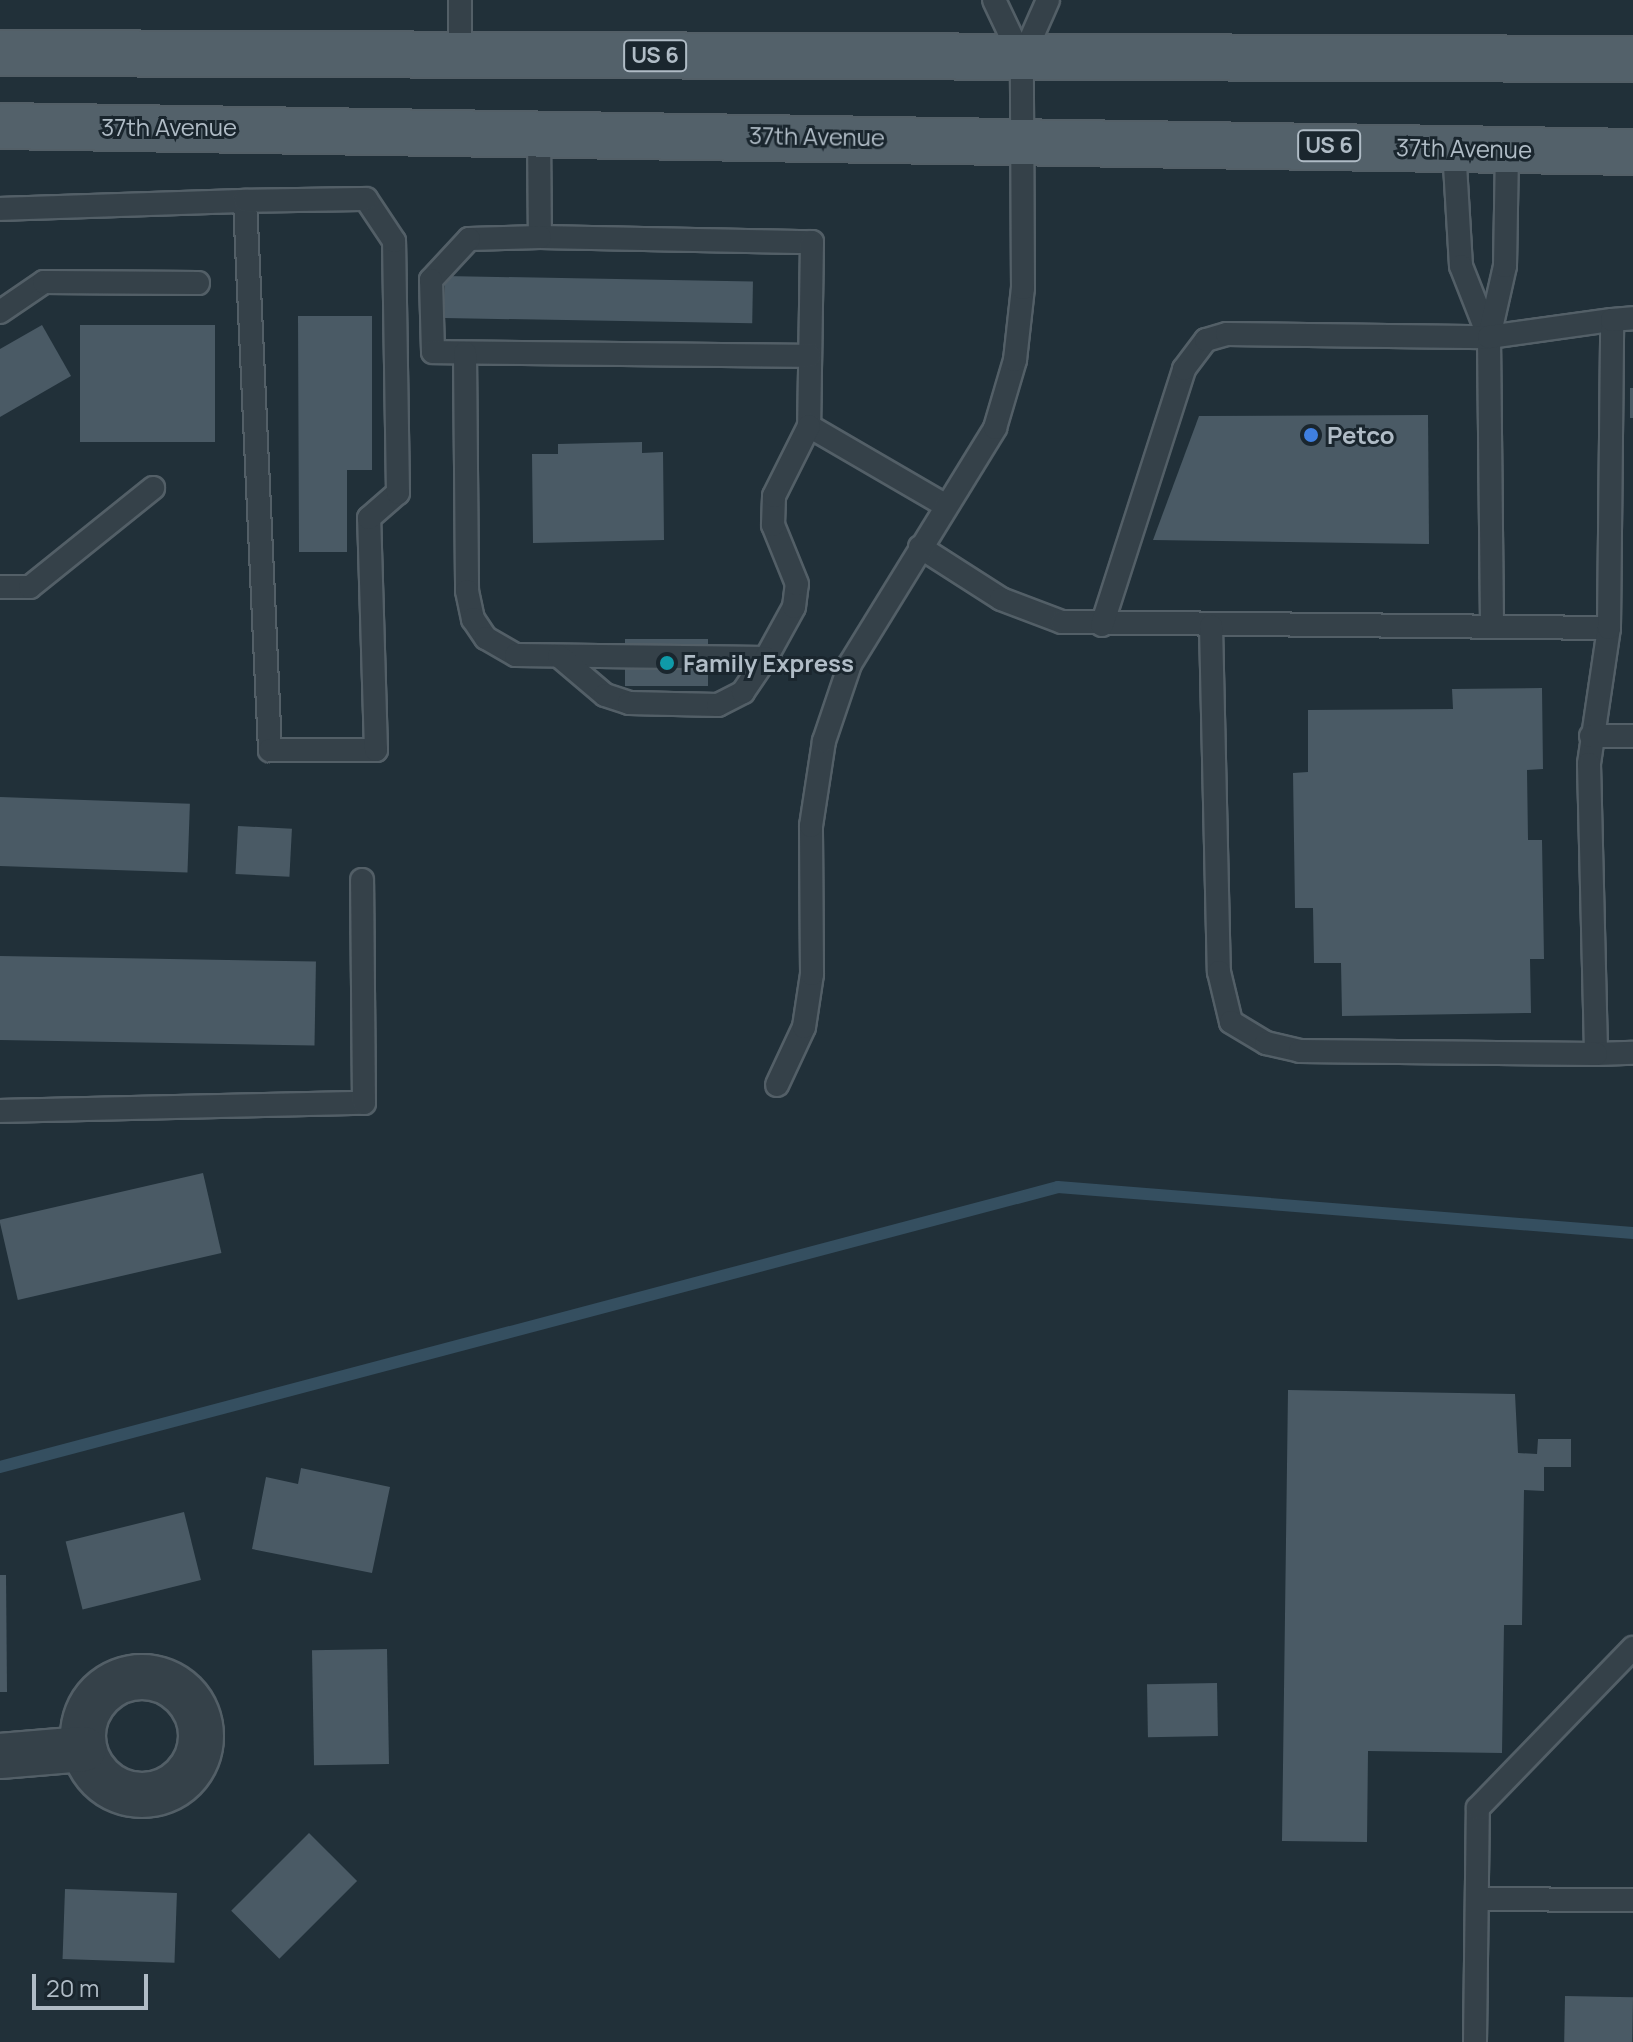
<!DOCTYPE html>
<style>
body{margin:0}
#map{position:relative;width:1633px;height:2042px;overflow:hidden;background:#213039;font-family:Manrope,sans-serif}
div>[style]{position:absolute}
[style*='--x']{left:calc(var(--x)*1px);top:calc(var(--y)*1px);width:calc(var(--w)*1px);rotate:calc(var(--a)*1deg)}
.stream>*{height:12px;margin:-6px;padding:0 6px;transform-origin:6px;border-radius:6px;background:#354f60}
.building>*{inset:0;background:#4a5a65;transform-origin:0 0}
.roads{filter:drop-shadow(2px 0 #535f67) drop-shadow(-2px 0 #535f67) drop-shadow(0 2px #535f67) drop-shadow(0 -2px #535f67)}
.lane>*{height:22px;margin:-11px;padding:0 11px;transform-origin:11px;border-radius:11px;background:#354149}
.street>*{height:44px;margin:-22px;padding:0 22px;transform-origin:22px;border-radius:22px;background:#354149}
.street>.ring{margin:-22px;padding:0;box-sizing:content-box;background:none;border:44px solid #354149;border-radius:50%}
.primary>*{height:44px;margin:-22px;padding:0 22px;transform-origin:22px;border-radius:22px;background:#53616a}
.dots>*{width:22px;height:22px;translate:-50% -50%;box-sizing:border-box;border:4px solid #1a262e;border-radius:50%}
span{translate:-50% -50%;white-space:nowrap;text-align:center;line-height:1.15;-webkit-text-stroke:6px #1a262e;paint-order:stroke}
.shield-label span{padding:2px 6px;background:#1a262e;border:2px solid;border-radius:6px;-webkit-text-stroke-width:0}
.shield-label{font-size:22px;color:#b0bcc6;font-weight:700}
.street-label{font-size:24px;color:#b0bcc6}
.poi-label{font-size:24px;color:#b0bcc6;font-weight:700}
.left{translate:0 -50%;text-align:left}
.scale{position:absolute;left:32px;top:1974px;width:116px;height:36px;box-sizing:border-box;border:4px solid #b0bcc6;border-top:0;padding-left:10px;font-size:24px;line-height:28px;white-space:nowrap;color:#b0bcc6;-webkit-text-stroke:6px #1a262e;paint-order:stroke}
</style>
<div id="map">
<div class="stream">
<div style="--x:0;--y:1467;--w:1094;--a:-14.82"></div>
<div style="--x:1058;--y:1187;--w:577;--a:4.57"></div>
</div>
<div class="building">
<div style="left:445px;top:276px;width:308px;height:42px;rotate:1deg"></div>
<div style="clip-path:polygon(298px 316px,372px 316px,372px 470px,347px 470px,347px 552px,299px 552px)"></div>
<div style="clip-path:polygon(42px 325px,71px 376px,0 417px,0 349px)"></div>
<div style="left:80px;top:325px;width:135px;height:117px"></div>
<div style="left:1630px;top:388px;width:3px;height:30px"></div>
<div style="clip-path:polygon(1428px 415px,1429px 544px,1153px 540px,1199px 416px)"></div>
<div style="clip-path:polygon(642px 442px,642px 453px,663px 452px,664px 540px,533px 543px,532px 454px,558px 454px,558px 444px)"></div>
<div style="left:625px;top:639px;width:83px;height:47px"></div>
<div style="clip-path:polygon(1542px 688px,1543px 769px,1527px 770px,1528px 840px,1542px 840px,1544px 959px,1530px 959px,1531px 1013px,1342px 1016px,1341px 963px,1314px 963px,1313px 908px,1295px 908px,1293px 773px,1308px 772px,1308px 710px,1453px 709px,1452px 689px)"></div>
<div style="left:0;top:797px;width:190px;height:69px;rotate:2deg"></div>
<div style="left:238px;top:826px;width:54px;height:48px;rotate:3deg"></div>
<div style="left:0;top:956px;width:316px;height:84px;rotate:1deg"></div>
<div style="left:203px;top:1173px;width:82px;height:209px;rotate:77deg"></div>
<div style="clip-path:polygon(1288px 1390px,1515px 1394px,1518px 1453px,1537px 1454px,1538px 1439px,1571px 1439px,1571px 1467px,1544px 1467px,1544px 1491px,1524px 1490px,1522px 1625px,1504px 1625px,1502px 1753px,1368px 1751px,1367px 1842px,1282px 1841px)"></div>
<div style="clip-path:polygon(301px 1468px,390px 1487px,372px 1573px,252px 1549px,266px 1477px,298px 1484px)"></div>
<div style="left:184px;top:1512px;width:70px;height:122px;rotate:76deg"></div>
<div style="clip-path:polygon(0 1575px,6px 1575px,7px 1692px,0 1692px)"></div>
<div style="left:387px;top:1649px;width:115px;height:75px;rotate:89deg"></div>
<div style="left:1217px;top:1683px;width:53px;height:70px;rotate:89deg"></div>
<div style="left:309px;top:1833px;width:68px;height:110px;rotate:45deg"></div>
<div style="left:65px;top:1889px;width:112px;height:70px;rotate:2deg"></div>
<div style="left:1565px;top:1996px;width:68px;height:46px;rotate:1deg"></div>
</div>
<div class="roads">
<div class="lane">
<div style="--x:460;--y:54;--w:54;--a:-90"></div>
<div style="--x:1022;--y:59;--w:64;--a:-66.2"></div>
<div style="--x:539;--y:132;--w:105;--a:89.5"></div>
<div style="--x:540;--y:237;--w:272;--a:1.1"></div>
<div style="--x:812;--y:242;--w:184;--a:90.9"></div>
<div style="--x:809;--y:426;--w:157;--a:30.2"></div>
<div style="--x:1454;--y:148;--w:118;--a:86.6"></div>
<div style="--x:1461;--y:266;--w:76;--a:68.5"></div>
<div style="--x:1489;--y:337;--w:73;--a:-77.3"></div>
<div style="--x:1505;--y:266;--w:117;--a:-89"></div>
<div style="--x:0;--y:209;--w:245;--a:-1.9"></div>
<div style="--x:245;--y:201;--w:550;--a:87.39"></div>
<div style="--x:270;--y:750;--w:106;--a:0"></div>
<div style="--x:376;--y:750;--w:232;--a:-91.7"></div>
<div style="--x:369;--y:518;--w:38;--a:-41"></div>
<div style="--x:398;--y:493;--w:252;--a:-90.9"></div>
<div style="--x:394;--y:241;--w:50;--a:-123.7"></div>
<div style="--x:366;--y:199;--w:121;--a:179.1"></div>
<div style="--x:540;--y:237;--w:71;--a:178.4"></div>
<div style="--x:469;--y:239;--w:56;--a:132.8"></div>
<div style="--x:431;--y:280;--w:72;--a:88.4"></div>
<div style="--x:433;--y:352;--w:377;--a:0.6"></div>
<div style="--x:0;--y:312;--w:53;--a:-34.3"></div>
<div style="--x:44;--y:282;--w:154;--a:0.4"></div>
<div style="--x:1489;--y:337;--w:289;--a:89.4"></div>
<div style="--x:465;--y:353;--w:238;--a:89.5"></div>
<div style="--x:467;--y:591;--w:29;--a:78"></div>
<div style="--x:473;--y:619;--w:23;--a:56"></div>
<div style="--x:486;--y:638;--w:34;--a:30"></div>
<div style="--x:516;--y:655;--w:250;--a:0.7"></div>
<div style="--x:766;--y:658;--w:58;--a:-61.2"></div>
<div style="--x:794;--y:607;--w:23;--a:-83"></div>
<div style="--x:797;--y:584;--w:64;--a:-112.1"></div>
<div style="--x:773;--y:525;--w:29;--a:-88"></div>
<div style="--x:774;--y:496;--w:78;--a:-63.4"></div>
<div style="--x:920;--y:547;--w:96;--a:32.7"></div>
<div style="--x:1001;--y:599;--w:65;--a:20.7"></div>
<div style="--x:1062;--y:622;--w:547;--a:0.63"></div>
<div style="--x:1609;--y:628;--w:137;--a:98.4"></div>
<div style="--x:1589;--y:764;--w:290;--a:88.6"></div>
<div style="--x:1596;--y:1054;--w:37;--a:-2"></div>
<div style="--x:0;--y:587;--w:30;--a:0"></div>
<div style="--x:30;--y:587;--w:158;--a:-38.8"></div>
<div style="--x:1102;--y:625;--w:269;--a:-72.2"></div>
<div style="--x:1184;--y:369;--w:36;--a:-53"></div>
<div style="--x:1206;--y:340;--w:22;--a:-16"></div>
<div style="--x:1227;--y:334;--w:262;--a:0.7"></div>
<div style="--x:1489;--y:337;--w:124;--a:-7.9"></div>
<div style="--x:1211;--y:626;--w:346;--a:88.7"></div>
<div style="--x:1219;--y:972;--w:51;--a:76.5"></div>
<div style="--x:1231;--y:1022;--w:41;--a:31"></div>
<div style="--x:1266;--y:1043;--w:35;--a:13"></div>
<div style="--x:1300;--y:1051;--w:296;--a:0.6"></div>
<div style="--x:1609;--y:628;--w:308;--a:-89.4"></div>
<div style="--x:1612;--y:320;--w:21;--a:-5"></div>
<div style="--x:559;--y:656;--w:60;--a:40.3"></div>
<div style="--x:605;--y:695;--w:25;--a:18"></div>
<div style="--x:629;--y:703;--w:89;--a:1.3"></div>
<div style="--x:718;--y:705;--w:28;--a:-27"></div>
<div style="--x:743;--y:692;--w:41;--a:-55.9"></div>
<div style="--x:1591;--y:736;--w:42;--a:0"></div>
<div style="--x:777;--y:1085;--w:64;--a:-65"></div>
<div style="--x:804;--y:1027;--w:54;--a:-81.4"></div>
<div style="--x:812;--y:974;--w:148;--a:-90.4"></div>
<div style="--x:811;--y:826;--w:86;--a:-81.3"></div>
<div style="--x:824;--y:741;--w:81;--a:-71.3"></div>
<div style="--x:850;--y:664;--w:277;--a:-58.4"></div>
<div style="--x:995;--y:428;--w:71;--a:-73.6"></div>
<div style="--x:1015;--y:360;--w:72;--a:-83.7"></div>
<div style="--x:1023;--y:288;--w:229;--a:-90.3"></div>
<div style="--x:1022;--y:59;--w:65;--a:-115.4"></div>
<div style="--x:0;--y:1111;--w:364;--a:-1.3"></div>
<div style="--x:364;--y:1103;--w:223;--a:-90.5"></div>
<div style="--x:1477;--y:1899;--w:156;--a:0.4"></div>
<div style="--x:1475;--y:2042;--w:234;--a:-89.3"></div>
<div style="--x:1478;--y:1808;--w:223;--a:-45.9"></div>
</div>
<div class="street">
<div class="ring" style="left:83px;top:1677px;width:74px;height:74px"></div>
<div style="--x:0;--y:1756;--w:84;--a:-4.8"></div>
</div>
<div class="primary">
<div style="--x:0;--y:53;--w:1633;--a:0.21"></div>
<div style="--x:0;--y:126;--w:1633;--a:0.91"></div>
</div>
</div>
<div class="dots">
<div style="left:1311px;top:435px;background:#3f7fe0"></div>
<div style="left:667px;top:663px;background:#0f9aa8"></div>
</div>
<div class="shield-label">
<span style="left:655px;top:56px">US 6</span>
<span style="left:1329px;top:146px">US 6</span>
</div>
<div class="street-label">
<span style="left:169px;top:127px">37th Avenue</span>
<span style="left:817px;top:136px;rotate:1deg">37th Avenue</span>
<span style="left:1464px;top:148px;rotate:1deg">37th Avenue</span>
</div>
<div class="poi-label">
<span class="left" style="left:1327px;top:435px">Petco</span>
<span class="left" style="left:683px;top:663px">Family Express</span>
</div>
<div class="scale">20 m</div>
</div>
